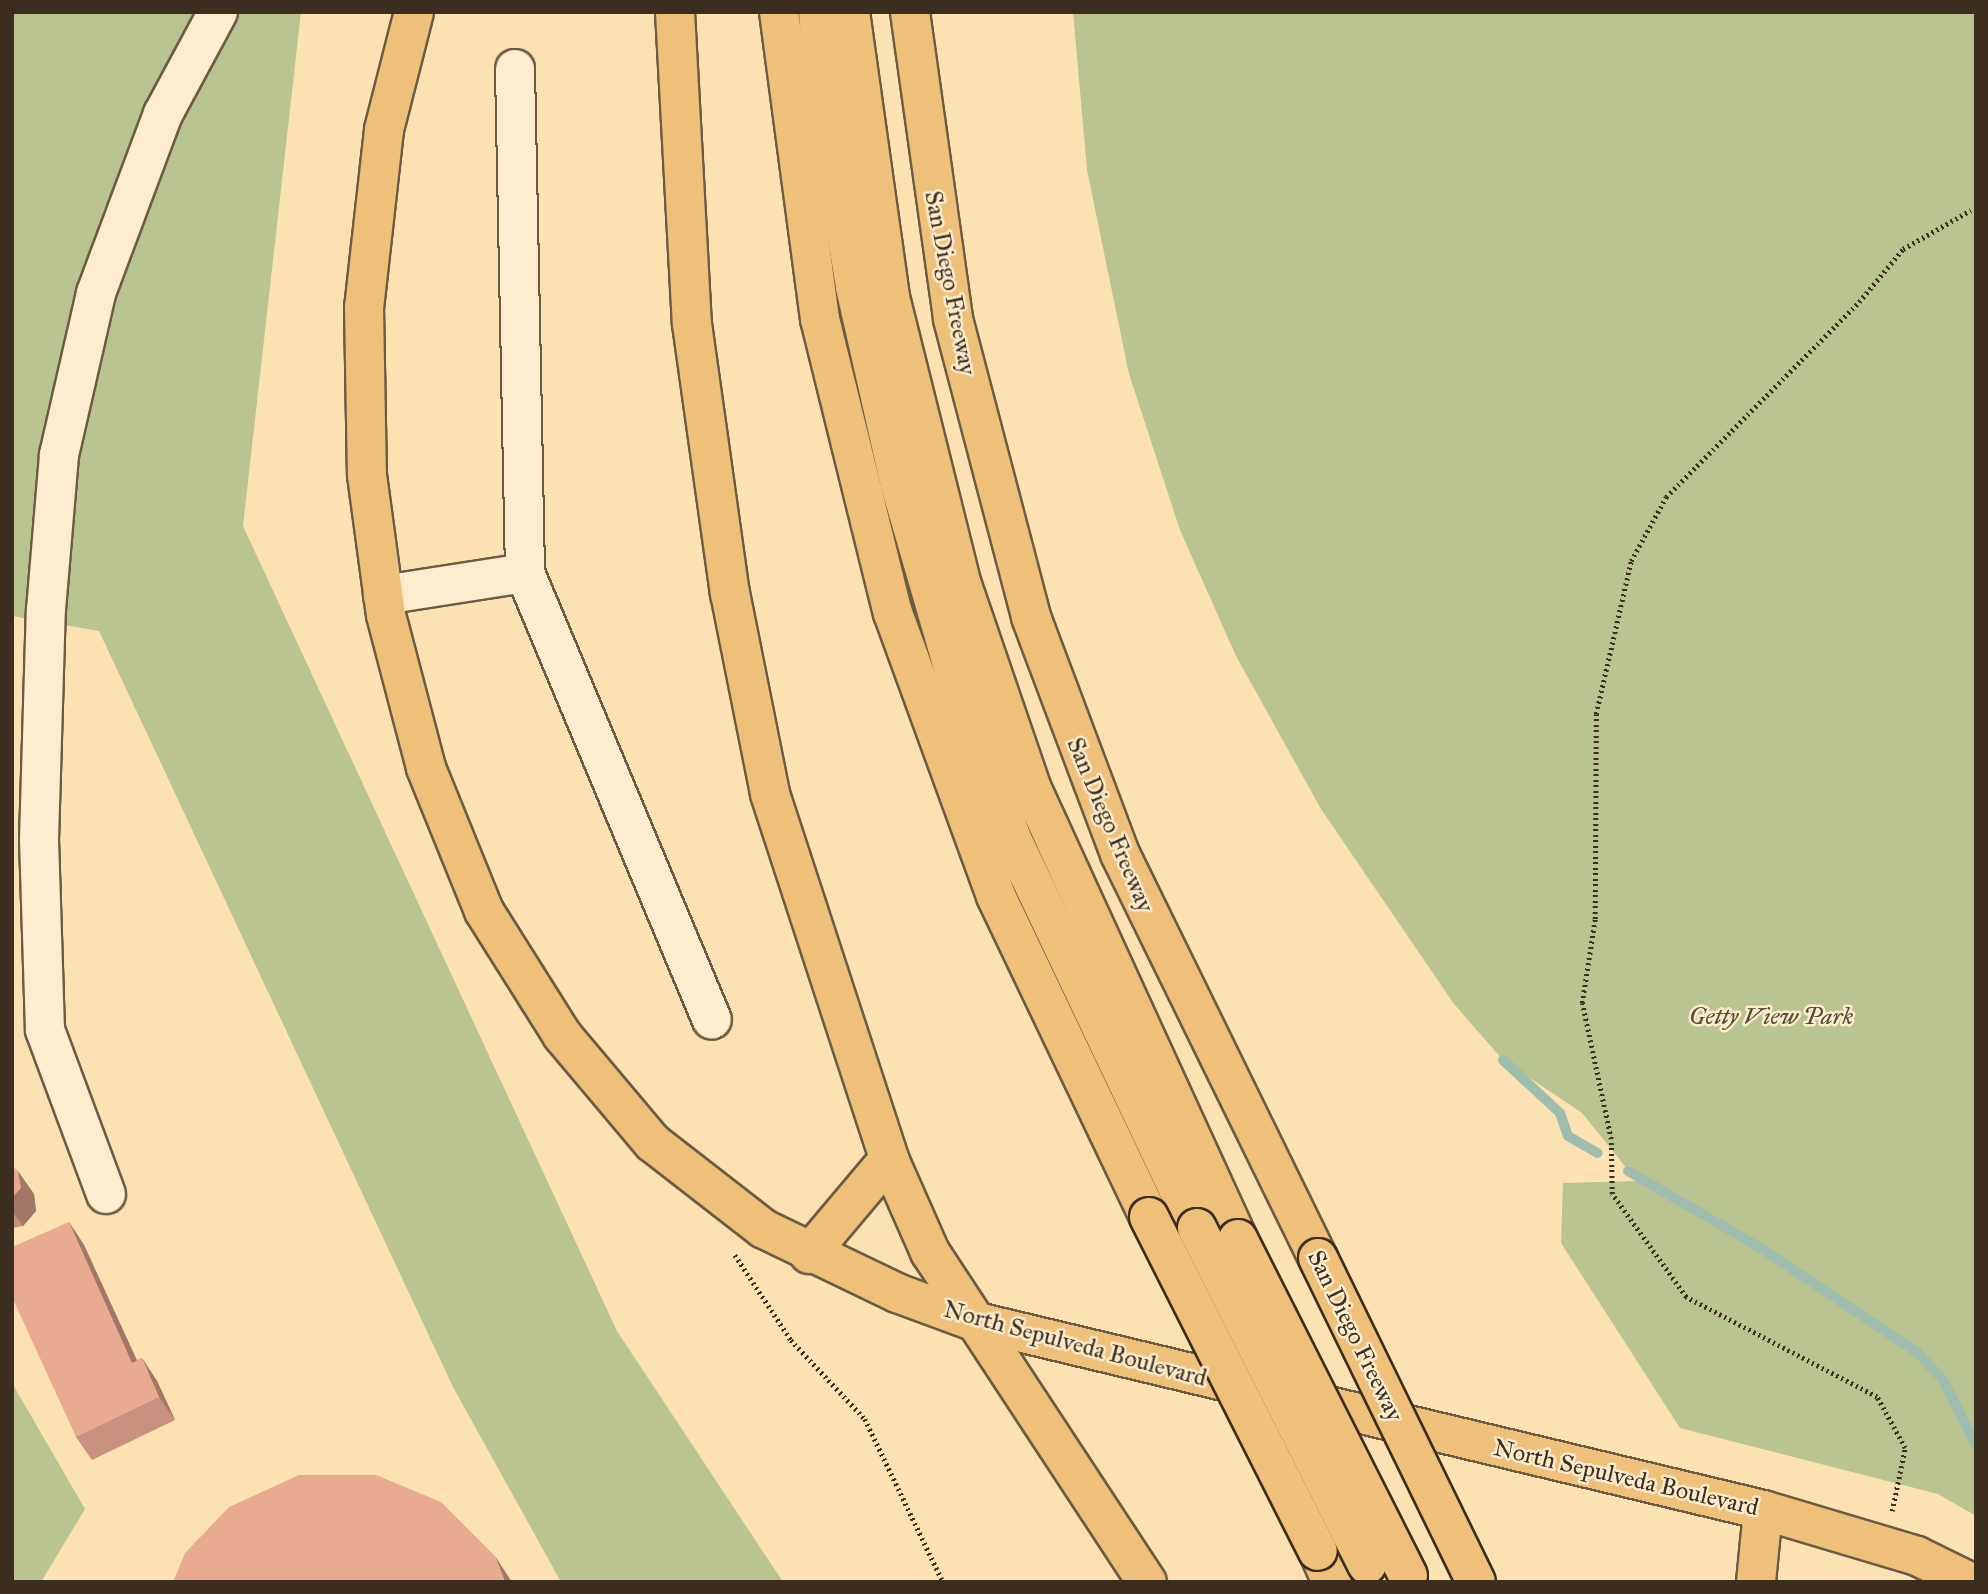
<!DOCTYPE html>
<style>
body{margin:0}
#map{position:relative;width:1988px;height:1594px;overflow:hidden;background:#fce1b2;font-family:"IM FELL Great Primer",serif}
div>[style]{position:absolute}
[style*='--x']{left:calc(var(--x)*1px);top:calc(var(--y)*1px);width:calc(var(--w)*1px);rotate:calc(var(--a)*1deg)}
.green>*{inset:0;background:#bac490}
.stream>*{height:10px;margin:-5px;padding:0 5px;transform-origin:5px;border-radius:5px;background:#9fbdae}
.path>*{height:4.5px;margin-top:-2.25px;transform-origin:0;background:repeating-linear-gradient(90deg,#3c2e1e 0 2px,transparent 0 5.5px)}
.roads{filter:drop-shadow(2px 0 #6c5b43) drop-shadow(-2px 0 #6c5b43) drop-shadow(0 2px #6c5b43) drop-shadow(0 -2px #6c5b43)}
.minor>*{height:38px;margin:-19px;padding:0 19px;transform-origin:19px;border-radius:19px;background:#fdeccd}
.major>*{height:38px;margin:-19px;padding:0 19px;transform-origin:19px;border-radius:19px;background:#eec079}
.highway>*{height:38px;margin:-19px;padding:0 19px;transform-origin:19px;border-radius:19px;background:#eec079}
.bridges{filter:drop-shadow(2px 0 #3c2e1e) drop-shadow(-2px 0 #3c2e1e) drop-shadow(0 2px #3c2e1e) drop-shadow(0 -2px #3c2e1e)}
.highway-bridge>*{height:38px;margin:-19px;padding:0 19px;transform-origin:19px;border-radius:19px;background:#eec079}
.wall>*{inset:0;background:#c8927e}
.shaded-wall>*{inset:0;background:#a37766}
.building>*{inset:0;background:#e9aa92}
span{translate:-50% -50%;white-space:nowrap;text-align:center;line-height:1.15;-webkit-text-stroke:5px #fdeccd;paint-order:stroke}
.street-label{font-size:24px;color:#3c2e1e}
.park-label{font-size:24px;color:#554c35;font-style:italic}
.frame{position:absolute;inset:0;border:14px solid #3c2e1e;pointer-events:none}
</style>
<div id="map">
<div class="green">
<div style="clip-path:polygon(12px 12px,301px 12px,243px 526px,617px 1331px,783px 1582px,561px 1582px,453px 1387px,99px 631px,12px 616px)"></div>
<div style="clip-path:polygon(1073px 12px,1976px 12px,1976px 1516px,1938px 1494px,1680px 1428px,1561px 1243px,1563px 1183px,1637px 1181px,1582px 1113px,1503px 1060px,1454px 1004px,1321px 809px,1236px 656px,1180px 530px,1129px 374px,1087px 170px)"></div>
<div style="clip-path:polygon(12px 1383px,85px 1509px,41px 1582px,12px 1582px)"></div>
</div>
<div class="stream">
<div style="--x:1503;--y:1060;--w:78;--a:42.9"></div>
<div style="--x:1560;--y:1113;--w:24;--a:71"></div>
<div style="--x:1568;--y:1136;--w:34;--a:30"></div>
<div style="--x:1628;--y:1171;--w:154;--a:30.1"></div>
<div style="--x:1761;--y:1248;--w:187;--a:33.7"></div>
<div style="--x:1917;--y:1352;--w:38;--a:47"></div>
<div style="--x:1943;--y:1380;--w:73;--a:63.1"></div>
</div>
<div class="path">
<div style="--x:735;--y:1255;--w:102;--a:56.6"></div>
<div style="--x:791;--y:1340;--w:108;--a:46.9"></div>
<div style="--x:865;--y:1419;--w:181;--a:64.4"></div>
<div style="--x:1892;--y:1511;--w:64;--a:-78.3"></div>
<div style="--x:1905;--y:1448;--w:58;--a:-118.8"></div>
<div style="--x:1877;--y:1397;--w:216;--a:-152.4"></div>
<div style="--x:1686;--y:1297;--w:127;--a:-125.7"></div>
<div style="--x:1612;--y:1194;--w:55;--a:-91"></div>
<div style="--x:1611;--y:1139;--w:139;--a:-102"></div>
<div style="--x:1582;--y:1003;--w:85;--a:-81.2"></div>
<div style="--x:1595;--y:919;--w:205;--a:-89.7"></div>
<div style="--x:1596;--y:714;--w:157;--a:-77.1"></div>
<div style="--x:1631;--y:561;--w:73;--a:-61.3"></div>
<div style="--x:1666;--y:497;--w:274;--a:-45.3"></div>
<div style="--x:1859;--y:302;--w:69;--a:-50.3"></div>
<div style="--x:1903;--y:249;--w:78;--a:-29.8"></div>
</div>
<div class="roads">
<div class="minor">
<div style="--x:515;--y:69;--w:504;--a:88.86"></div>
<div style="--x:383;--y:595;--w:144;--a:-8.8"></div>
<div style="--x:525;--y:573;--w:484;--a:67.3"></div>
<div style="--x:106;--y:1194;--w:175;--a:-110.4"></div>
<div style="--x:45;--y:1030;--w:190;--a:-91.8"></div>
<div style="--x:39;--y:840;--w:230;--a:-88.3"></div>
<div style="--x:46;--y:610;--w:156;--a:-85.2"></div>
<div style="--x:59;--y:455;--w:166;--a:-77.1"></div>
<div style="--x:96;--y:293;--w:191;--a:-69.5"></div>
<div style="--x:163;--y:114;--w:116;--a:-61.7"></div>
</div>
<div class="major">
<div style="--x:414;--y:12;--w:122;--a:104.3"></div>
<div style="--x:384;--y:130;--w:178;--a:96.4"></div>
<div style="--x:364;--y:307;--w:168;--a:89"></div>
<div style="--x:367;--y:475;--w:141;--a:82.3"></div>
<div style="--x:386;--y:615;--w:158;--a:75.3"></div>
<div style="--x:426;--y:768;--w:154;--a:67.9"></div>
<div style="--x:484;--y:911;--w:146;--a:57.8"></div>
<div style="--x:562;--y:1035;--w:141;--a:49.9"></div>
<div style="--x:653;--y:1143;--w:140;--a:37.8"></div>
<div style="--x:764;--y:1229;--w:148;--a:25.7"></div>
<div style="--x:897;--y:1293;--w:81;--a:20.2"></div>
<div style="--x:973;--y:1321;--w:812;--a:13.45"></div>
<div style="--x:1763;--y:1510;--w:161;--a:16.6"></div>
<div style="--x:1917;--y:1556;--w:59;--a:26.1"></div>
</div>
<div class="highway">
<div style="--x:675;--y:12;--w:312;--a:86.9"></div>
<div style="--x:692;--y:324;--w:272;--a:82"></div>
<div style="--x:730;--y:593;--w:205;--a:78.7"></div>
<div style="--x:770;--y:794;--w:384;--a:71.9"></div>
<div style="--x:889;--y:1159;--w:102;--a:66.2"></div>
<div style="--x:930;--y:1252;--w:395;--a:56.7"></div>
<div style="--x:779;--y:12;--w:310;--a:82.4"></div>
<div style="--x:820;--y:319;--w:303;--a:76.1"></div>
<div style="--x:893;--y:613;--w:301;--a:70"></div>
<div style="--x:996;--y:896;--w:356;--a:64.5"></div>
<div style="--x:818;--y:12;--w:83;--a:85.9"></div>
<div style="--x:824;--y:95;--w:194;--a:80.8"></div>
<div style="--x:855;--y:287;--w:203;--a:77.2"></div>
<div style="--x:900;--y:485;--w:247;--a:73.8"></div>
<div style="--x:969;--y:722;--w:125;--a:69.8"></div>
<div style="--x:1012;--y:839;--w:431;--a:64.6"></div>
<div style="--x:850;--y:12;--w:288;--a:82"></div>
<div style="--x:890;--y:297;--w:297;--a:76"></div>
<div style="--x:962;--y:585;--w:213;--a:71.1"></div>
<div style="--x:1031;--y:787;--w:497;--a:65.4"></div>
<div style="--x:910;--y:12;--w:310;--a:82"></div>
<div style="--x:953;--y:319;--w:308;--a:75.3"></div>
<div style="--x:1031;--y:617;--w:253;--a:69.4"></div>
<div style="--x:1120;--y:854;--w:450;--a:63.9"></div>
<div style="--x:809;--y:1254;--w:124;--a:-49.9"></div>
<div style="--x:1318;--y:1551;--w:34;--a:66"></div>
<div style="--x:1756;--y:1582;--w:72;--a:-84.4"></div>
</div>
</div>
<div class="bridges">
<div class="highway-bridge">
<div style="--x:1149;--y:1217;--w:374;--a:63.2"></div>
<div style="--x:1197;--y:1228;--w:377;--a:63.2"></div>
<div style="--x:1238;--y:1239;--w:377;--a:63.2"></div>
<div style="--x:1318;--y:1258;--w:360;--a:64"></div>
</div>
</div>
<div class="wall">
<div style="clip-path:polygon(12px 1166px,34px 1194px,36px 1211px,23px 1226px,12px 1228px)"></div>
<div style="clip-path:polygon(69px 1222px,84px 1245px,137px 1360px,142px 1358px,157px 1381px,175px 1420px,92px 1460px,76px 1437px)"></div>
</div>
<div class="shaded-wall">
<div style="clip-path:polygon(18px 1171px,34px 1194px,36px 1211px,23px 1226px,12px 1211px,12px 1198px)"></div>
<div style="clip-path:polygon(69px 1222px,84px 1245px,148px 1385px,132px 1363px)"></div>
<div style="clip-path:polygon(142px 1358px,157px 1381px,175px 1420px,159px 1397px)"></div>
<div style="clip-path:polygon(495px 1556px,512px 1582px,505px 1582px)"></div>
</div>
<div class="building">
<div style="clip-path:polygon(12px 1166px,18px 1171px,21px 1188px,12px 1198px)"></div>
<div style="clip-path:polygon(69px 1222px,132px 1363px,142px 1358px,159px 1397px,76px 1437px,12px 1297px,12px 1247px)"></div>
<div style="clip-path:polygon(299px 1475px,376px 1475px,441px 1502px,495px 1556px,505px 1582px,173px 1582px,185px 1553px,229px 1507px)"></div>
</div>
<div class="street-label">
<span style="left:950px;top:283px;rotate:79deg">San Diego Freeway</span>
<span style="left:1110px;top:825px;rotate:67deg">San Diego Freeway</span>
<span style="left:1355px;top:1336px;rotate:64deg">San Diego Freeway</span>
<span style="left:1075px;top:1344px;rotate:15deg">North Sepulveda Boulevard</span>
<span style="left:1626px;top:1478px;rotate:13deg">North Sepulveda Boulevard</span>
</div>
<div class="park-label">
<span style="left:1771px;top:1017px">Getty View Park</span>
</div>
<div class="frame"></div>
</div>
